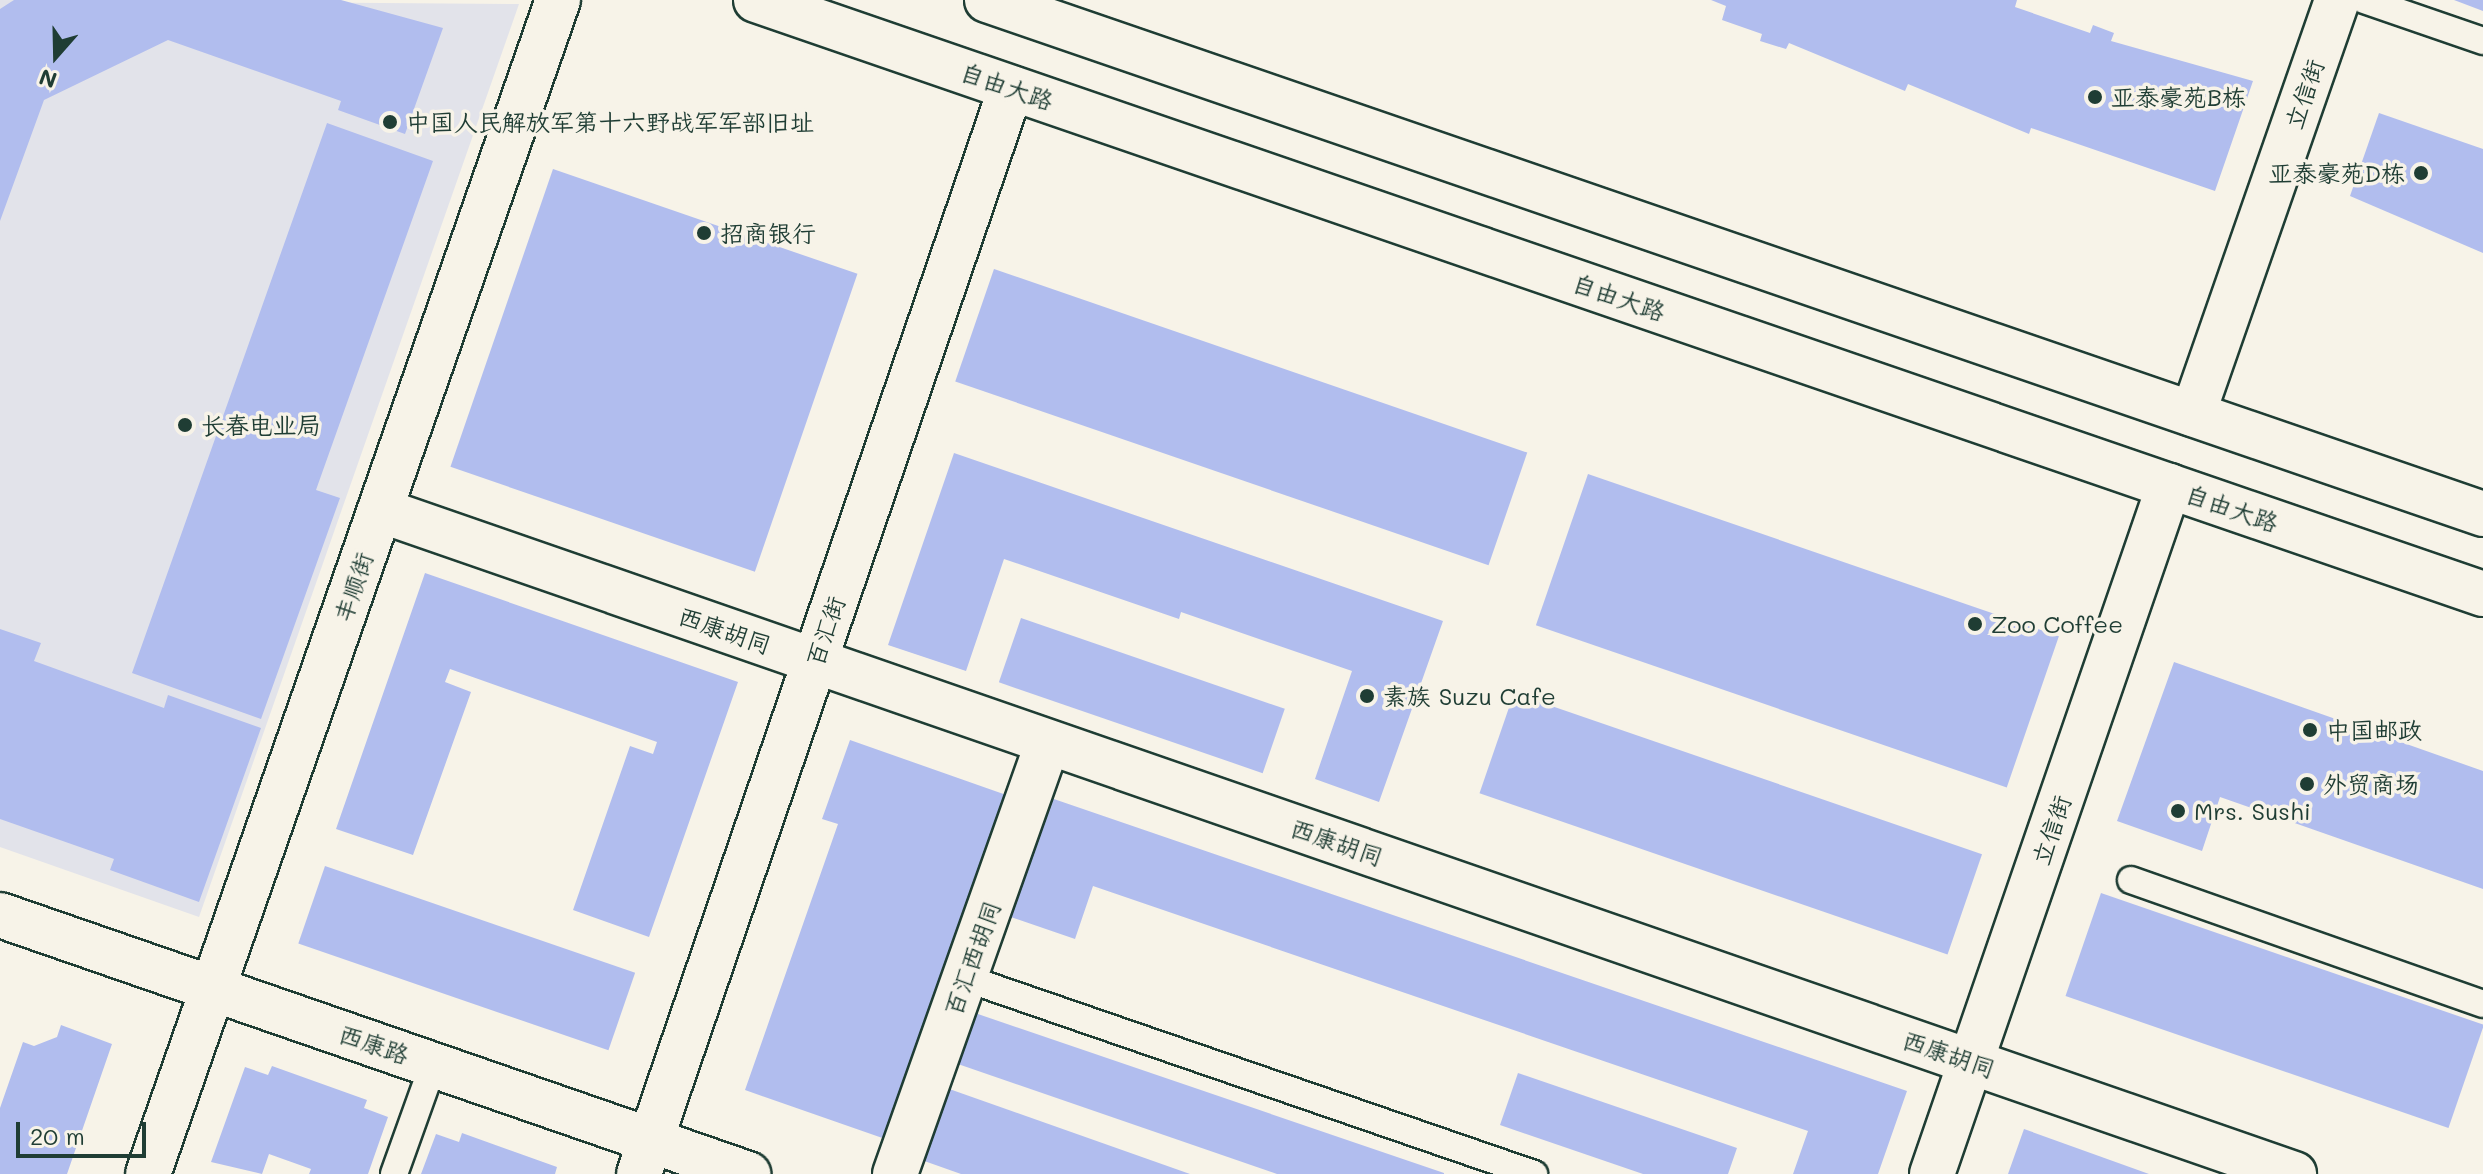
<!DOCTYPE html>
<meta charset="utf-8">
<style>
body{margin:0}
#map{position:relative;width:2483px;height:1174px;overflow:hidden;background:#f7f3e8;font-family:Mali,"LXGW WenKai TC",sans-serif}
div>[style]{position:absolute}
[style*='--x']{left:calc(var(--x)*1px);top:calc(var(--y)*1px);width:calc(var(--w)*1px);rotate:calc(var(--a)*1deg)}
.built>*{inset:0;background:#e2e3ea}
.building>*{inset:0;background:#b1bdee;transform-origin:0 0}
.roads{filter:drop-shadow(2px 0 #1f3d34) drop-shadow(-2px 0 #1f3d34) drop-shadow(0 2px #1f3d34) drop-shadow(0 -2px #1f3d34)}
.lane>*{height:26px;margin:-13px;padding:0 13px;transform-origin:13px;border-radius:13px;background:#f7f3e8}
.street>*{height:44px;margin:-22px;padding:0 22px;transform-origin:22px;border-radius:22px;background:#f7f3e8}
.secondary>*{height:44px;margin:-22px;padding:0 22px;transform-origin:22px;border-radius:22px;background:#f7f3e8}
.primary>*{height:44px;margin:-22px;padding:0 22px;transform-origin:22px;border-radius:22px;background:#f7f3e8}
.dots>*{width:22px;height:22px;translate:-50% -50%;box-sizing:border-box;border:4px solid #f7f3e8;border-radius:50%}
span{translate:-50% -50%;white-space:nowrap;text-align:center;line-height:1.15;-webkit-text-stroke:7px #f7f3e8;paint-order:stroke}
.street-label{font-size:24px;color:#1f3d34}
.poi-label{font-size:24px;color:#1f3d34}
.left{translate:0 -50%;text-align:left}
.right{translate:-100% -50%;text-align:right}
.north{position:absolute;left:16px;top:16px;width:80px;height:80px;-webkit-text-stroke:6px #f7f3e8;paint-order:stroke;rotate:200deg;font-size:22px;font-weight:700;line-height:32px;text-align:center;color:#1f3d34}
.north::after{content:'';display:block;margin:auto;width:28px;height:36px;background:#1f3d34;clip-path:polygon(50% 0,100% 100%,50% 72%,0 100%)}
.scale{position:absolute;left:16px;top:1122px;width:130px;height:36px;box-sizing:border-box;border:4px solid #1f3d34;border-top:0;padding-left:10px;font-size:24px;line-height:28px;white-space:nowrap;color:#1f3d34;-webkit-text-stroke:6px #f7f3e8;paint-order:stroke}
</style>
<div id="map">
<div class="built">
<div style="clip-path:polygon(0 0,519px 4px,199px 917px,0 847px)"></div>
</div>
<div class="building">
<div style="clip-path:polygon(14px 0,341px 0,443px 28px,405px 134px,338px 110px,341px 101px,168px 40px,44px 100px,0 221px,0 9px)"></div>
<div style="clip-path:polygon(1711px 0,2017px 0,2015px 7px,2090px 33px,2093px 25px,2114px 33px,2111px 41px,2253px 81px,2215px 191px,2031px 128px,2029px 134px,1908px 84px,1905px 91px,1789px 43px,1786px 49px,1760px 41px,1762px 34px,1722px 20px,1726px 6px)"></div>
<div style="clip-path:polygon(2454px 0,2483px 0,2483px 11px)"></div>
<div style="clip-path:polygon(2379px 113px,2483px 149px,2483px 253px,2350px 196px)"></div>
<div style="clip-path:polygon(327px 123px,433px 161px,316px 490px,340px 498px,261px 719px,132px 673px)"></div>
<div style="left:553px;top:169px;width:322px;height:315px;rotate:19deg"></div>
<div style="left:994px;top:269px;width:564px;height:119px;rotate:19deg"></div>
<div style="clip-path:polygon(954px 453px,1443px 621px,1379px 802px,1315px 779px,1352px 671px,1181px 612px,1179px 619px,1004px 559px,966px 671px,888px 645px)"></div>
<div style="left:1588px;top:474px;width:498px;height:160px;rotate:19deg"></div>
<div style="clip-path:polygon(425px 573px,738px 682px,649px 937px,573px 910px,630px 746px,653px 754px,657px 742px,450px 669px,445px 682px,471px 692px,413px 855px,336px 829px)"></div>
<div style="left:1021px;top:618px;width:279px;height:68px;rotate:19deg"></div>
<div style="clip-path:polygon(0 629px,41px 643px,34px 661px,164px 708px,168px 695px,261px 728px,199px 902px,110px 870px,114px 859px,0 819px)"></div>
<div style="clip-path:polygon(2174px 662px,2483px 771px,2483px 889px,2220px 797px,2202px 851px,2117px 821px)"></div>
<div style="left:1514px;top:693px;width:495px;height:106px;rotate:19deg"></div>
<div style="clip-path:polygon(850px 740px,1012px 797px,891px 1141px,745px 1090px,838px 824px,822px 819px)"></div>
<div style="clip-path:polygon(1048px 797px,1907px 1091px,1878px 1174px,1793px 1174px,1808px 1131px,1093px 886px,1075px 939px,1008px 916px)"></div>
<div style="left:325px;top:866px;width:328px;height:82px;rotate:19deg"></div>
<div style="left:2101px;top:893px;width:405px;height:109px;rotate:19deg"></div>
<div style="clip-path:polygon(972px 1012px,1444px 1173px,1444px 1174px,1277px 1174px,955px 1063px)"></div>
<div style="clip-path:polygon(61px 1025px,112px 1044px,67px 1174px,0 1174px,0 1108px,23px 1042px,34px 1046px,57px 1037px)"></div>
<div style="clip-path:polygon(272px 1066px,367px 1100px,364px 1108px,388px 1117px,368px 1174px,309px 1174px,311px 1169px,269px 1154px,262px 1174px,211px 1162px,245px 1067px,268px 1075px)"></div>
<div style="clip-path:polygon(1518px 1073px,1737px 1148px,1728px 1174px,1643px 1174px,1500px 1125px)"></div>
<div style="clip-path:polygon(938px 1085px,1190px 1174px,961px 1174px,913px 1157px)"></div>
<div style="clip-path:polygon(2024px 1129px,2149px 1174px,2008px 1174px)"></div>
<div style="clip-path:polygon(462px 1133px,557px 1167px,555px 1174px,421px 1174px,436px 1134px,459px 1142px)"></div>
</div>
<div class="roads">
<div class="lane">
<div style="--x:2364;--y:0;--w:126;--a:19"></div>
<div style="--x:2131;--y:880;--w:373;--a:19.4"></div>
<div style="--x:965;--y:978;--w:602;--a:19.01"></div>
<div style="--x:394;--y:1174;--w:116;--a:-70.3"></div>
</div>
<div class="street">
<div style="--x:2193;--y:414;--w:438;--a:-70.8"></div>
<div style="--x:380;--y:510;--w:2026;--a:19.13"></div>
<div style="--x:895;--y:1174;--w:458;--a:-70.5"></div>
</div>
<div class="secondary">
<div style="--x:0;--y:915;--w:792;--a:19.1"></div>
<div style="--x:148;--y:1174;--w:1244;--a:-70.75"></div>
<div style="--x:639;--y:1174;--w:1148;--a:-71.09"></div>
<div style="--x:1932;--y:1174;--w:728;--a:-70.99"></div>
</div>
<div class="primary">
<div style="--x:756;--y:0;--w:1826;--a:18.98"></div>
<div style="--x:987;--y:0;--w:1582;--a:18.96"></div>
</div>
</div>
<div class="dots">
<div style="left:2095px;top:97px;background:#1f3d34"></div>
<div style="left:390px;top:122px;background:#1f3d34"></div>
<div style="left:2421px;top:173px;background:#1f3d34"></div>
<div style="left:704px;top:233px;background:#1f3d34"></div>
<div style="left:185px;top:425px;background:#1f3d34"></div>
<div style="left:1975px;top:624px;background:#1f3d34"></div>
<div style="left:1367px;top:696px;background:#1f3d34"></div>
<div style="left:2310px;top:730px;background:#1f3d34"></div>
<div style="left:2307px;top:784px;background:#1f3d34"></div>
<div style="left:2178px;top:811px;background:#1f3d34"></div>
</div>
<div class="street-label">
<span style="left:1007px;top:86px;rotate:19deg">自由大路</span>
<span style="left:2304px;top:94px;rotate:-71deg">立信街</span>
<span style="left:1619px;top:297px;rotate:19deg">自由大路</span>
<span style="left:2232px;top:508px;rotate:19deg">自由大路</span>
<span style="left:353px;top:587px;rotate:-71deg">丰顺街</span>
<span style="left:725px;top:630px;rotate:19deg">西康胡同</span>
<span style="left:825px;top:631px;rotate:-71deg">百汇街</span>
<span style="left:2051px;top:830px;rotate:-71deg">立信街</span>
<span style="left:1337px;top:842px;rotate:19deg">西康胡同</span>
<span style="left:972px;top:958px;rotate:-70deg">百汇西胡同</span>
<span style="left:374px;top:1044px;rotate:19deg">西康路</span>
<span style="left:1949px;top:1054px;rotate:19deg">西康胡同</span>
</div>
<div class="poi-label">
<span class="left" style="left:2111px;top:97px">亚泰豪苑B栋</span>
<span class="left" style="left:406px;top:122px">中国人民解放军第十六野战军军部旧址</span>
<span class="right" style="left:2405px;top:173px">亚泰豪苑D栋</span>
<span class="left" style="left:720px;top:233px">招商银行</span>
<span class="left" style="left:201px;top:425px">长春电业局</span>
<span class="left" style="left:1991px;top:624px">Zoo Coffee</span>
<span class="left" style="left:1383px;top:696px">素族 Suzu Cafe</span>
<span class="left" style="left:2326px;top:730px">中国邮政</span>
<span class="left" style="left:2323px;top:784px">外贸商场</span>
<span class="left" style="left:2194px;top:811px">Mrs. Sushi</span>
</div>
<div class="north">N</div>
<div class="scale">20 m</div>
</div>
